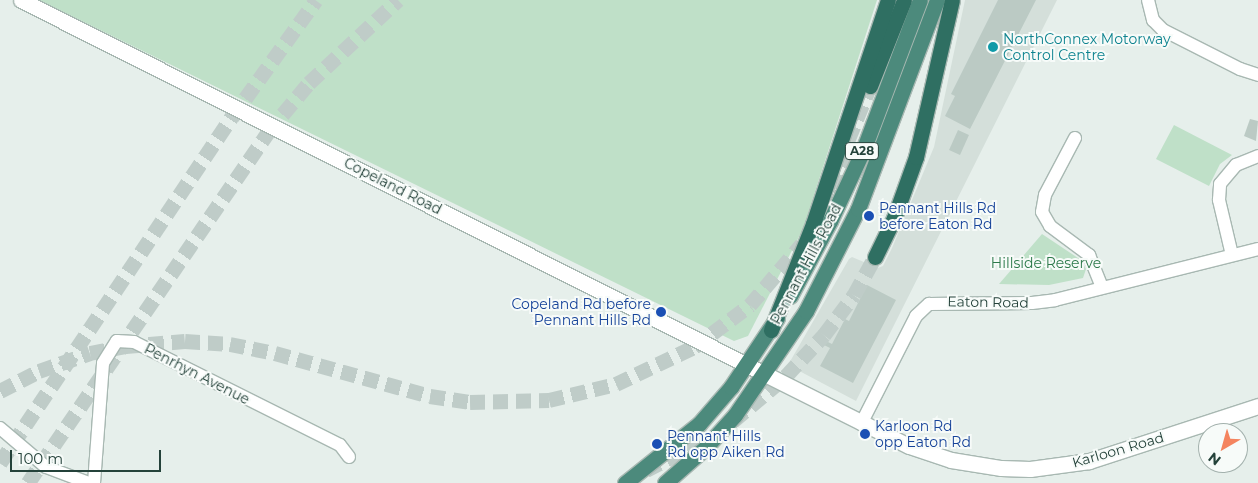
<!DOCTYPE html>
<style>
body{margin:0}
#map{position:relative;width:1258px;height:483px;overflow:hidden;background:#e6efeb;font-family:Montserrat,sans-serif}
div>[style]{position:absolute}
[style*='--x']{left:calc(var(--x)*1px);top:calc(var(--y)*1px);width:calc(var(--w)*1px);rotate:calc(var(--a)*1deg)}
.built>*{inset:0;background:#d4dfda}
.green>*{inset:0;background:#bfe0c8}
.building>*{inset:0;background:#bbcac4;transform-origin:0 0}
.motorway-tunnel>*{height:15px;margin-top:-7.5px;transform-origin:0;background:repeating-linear-gradient(90deg,#bfccc8 0 15px,transparent 0 23px)}
.roads{filter:drop-shadow(1px 0 #a8b8b2) drop-shadow(-1px 0 #a8b8b2) drop-shadow(0 1px #a8b8b2) drop-shadow(0 -1px #a8b8b2)}
.minor>*{height:12px;margin:-6px;padding:0 6px;transform-origin:6px;border-radius:6px;background:#fff}
.tertiary>*{height:15px;margin:-7.5px;padding:0 7.5px;transform-origin:7.5px;border-radius:7.5px;background:#fff}
.secondary>*{height:15px;margin:-7.5px;padding:0 7.5px;transform-origin:7.5px;border-radius:7.5px;background:#fff}
.trunk>*{height:15px;margin:-7.5px;padding:0 7.5px;transform-origin:7.5px;border-radius:7.5px;background:#4c8a7c}
.motorway>*{height:15px;margin:-7.5px;padding:0 7.5px;transform-origin:7.5px;border-radius:7.5px;background:#2f6f62}
.dots>*{width:14px;height:14px;translate:-50% -50%;box-sizing:border-box;border:2px solid #f7fbf9;border-radius:50%}
span{translate:-50% -50%;white-space:nowrap;text-align:center;line-height:1.15;-webkit-text-stroke:4px #f7fbf9;paint-order:stroke}
.shield-label span{padding:1px 4px;background:#f7fbf9;border:1px solid;border-radius:4px;-webkit-text-stroke-width:0}
.shield-label{font-size:12px;color:#24423a;font-weight:700}
.culture-label{font-size:14px;color:#0d838f}
.left{translate:0 -50%;text-align:left}
.street-label{font-size:14px;color:#24423a}
.transit-label{font-size:14px;color:#164399}
.right{translate:-100% -50%;text-align:right}
.park-label{font-size:14px;color:#2d7a4b}
.north{position:absolute;left:1198px;top:423px;width:50px;height:50px;box-sizing:border-box;background:#f7fbf9;border:1px solid #a3b1ad;border-radius:50%;rotate:218deg;font-size:14px;font-weight:700;line-height:20px;text-align:center;color:#24423a}
.north::after{content:'';display:block;margin:auto;width:18px;height:22px;background:#f4845f;clip-path:polygon(50% 0,100% 100%,50% 72%,0 100%)}
.scale{position:absolute;left:10px;top:450px;width:151px;height:22px;box-sizing:border-box;border:2px solid #24423a;border-top:0;padding-left:6px;font-size:15px;line-height:18px;white-space:nowrap;color:#24423a;-webkit-text-stroke:4px #f7fbf9;paint-order:stroke}
</style>
<div id="map">
<div class="built">
<div style="clip-path:polygon(965px 0,1057px 0,856px 401px,788px 365px,849px 259px,852px 257px,878px 268px,883px 266px,892px 248px,934px 147px)"></div>
</div>
<div class="green">
<div style="clip-path:polygon(39px 0,877px 0,803px 229px,748px 336px,734px 341px)"></div>
<div style="clip-path:polygon(1174px 125px,1232px 155px,1220px 164px,1209px 186px,1156px 159px)"></div>
<div style="clip-path:polygon(1042px 234px,1081px 260px,1086px 269px,1083px 278px,1049px 285px,999px 284px)"></div>
</div>
<div class="building">
<div style="clip-path:polygon(998px 0,1036px 0,970px 129px,945px 116px,955px 96px,951px 94px)"></div>
<div style="clip-path:polygon(1250px 119px,1258px 121px,1256px 141px,1244px 136px)"></div>
<div style="left:958px;top:130px;width:12px;height:22px;rotate:24deg"></div>
<div style="clip-path:polygon(867px 285px,896px 300px,853px 383px,820px 366px,830px 348px,824px 345px,826px 341px,832px 344px,845px 319px,849px 321px)"></div>
</div>
<div class="motorway-tunnel">
<div style="--x:821;--y:211;--w:26;--a:-61"></div>
<div style="--x:834;--y:188;--w:50;--a:-73.7"></div>
<div style="--x:848;--y:140;--w:58;--a:-67.8"></div>
<div style="--x:0;--y:391;--w:44;--a:-27.1"></div>
<div style="--x:39;--y:371;--w:54;--a:-19.4"></div>
<div style="--x:90;--y:353;--w:37;--a:-11"></div>
<div style="--x:126;--y:346;--w:59;--a:-4.8"></div>
<div style="--x:185;--y:341;--w:45;--a:3.8"></div>
<div style="--x:230;--y:344;--w:46;--a:11.3"></div>
<div style="--x:275;--y:353;--w:161;--a:15.5"></div>
<div style="--x:430;--y:396;--w:40;--a:8.5"></div>
<div style="--x:470;--y:402;--w:79;--a:-1.5"></div>
<div style="--x:549;--y:400;--w:69;--a:-13.4"></div>
<div style="--x:616;--y:384;--w:86;--a:-25.4"></div>
<div style="--x:694;--y:347;--w:70;--a:-36.9"></div>
<div style="--x:750;--y:305;--w:80;--a:-49.6"></div>
<div style="--x:733;--y:421;--w:70;--a:-40.3"></div>
<div style="--x:786;--y:376;--w:56;--a:-47.2"></div>
<div style="--x:824;--y:335;--w:50;--a:-53.1"></div>
<div style="--x:854;--y:295;--w:43;--a:-61.1"></div>
<div style="--x:0;--y:463;--w:417;--a:-56.2"></div>
<div style="--x:232;--y:117;--w:144;--a:-54.3"></div>
<div style="--x:646;--y:470;--w:72;--a:-27.3"></div>
<div style="--x:28;--y:483;--w:425;--a:-55.6"></div>
<div style="--x:268;--y:132;--w:64;--a:-50.1"></div>
<div style="--x:309;--y:83;--w:122;--a:-43"></div>
</div>
<div class="roads">
<div class="minor">
<div style="--x:1148;--y:0;--w:21;--a:76"></div>
<div style="--x:1153;--y:20;--w:14;--a:45"></div>
<div style="--x:1163;--y:30;--w:86;--a:26.9"></div>
<div style="--x:1240;--y:69;--w:19;--a:18"></div>
<div style="--x:1075;--y:138;--w:64;--a:117.8"></div>
<div style="--x:1045;--y:195;--w:17;--a:100"></div>
<div style="--x:1042;--y:212;--w:16;--a:60"></div>
<div style="--x:1050;--y:226;--w:49;--a:36.6"></div>
<div style="--x:1089;--y:255;--w:35;--a:68"></div>
<div style="--x:1232;--y:255;--w:57;--a:-103.3"></div>
<div style="--x:1219;--y:200;--w:16;--a:-86"></div>
<div style="--x:1220;--y:184;--w:25;--a:-50"></div>
<div style="--x:1236;--y:165;--w:24;--a:-22"></div>
<div style="--x:861;--y:424;--w:121;--a:-63"></div>
<div style="--x:916;--y:316;--w:18;--a:-43"></div>
<div style="--x:929;--y:304;--w:103;--a:-0.6"></div>
<div style="--x:1032;--y:303;--w:23;--a:-7"></div>
<div style="--x:1055;--y:300;--w:209;--a:-14.1"></div>
<div style="--x:0;--y:428;--w:60;--a:40.3"></div>
<div style="--x:46;--y:467;--w:46;--a:20.4"></div>
<div style="--x:94;--y:483;--w:120;--a:-85.7"></div>
<div style="--x:103;--y:363;--w:26;--a:-58"></div>
<div style="--x:117;--y:341;--w:17;--a:3"></div>
<div style="--x:134;--y:342;--w:230;--a:26.6"></div>
<div style="--x:340;--y:445;--w:15;--a:53"></div>
</div>
<div class="tertiary">
<div style="--x:765;--y:374;--w:161;--a:26.6"></div>
<div style="--x:909;--y:446;--w:44;--a:18.4"></div>
<div style="--x:951;--y:460;--w:51;--a:9.1"></div>
<div style="--x:1001;--y:468;--w:29;--a:2"></div>
<div style="--x:1030;--y:469;--w:60;--a:-7.7"></div>
<div style="--x:1089;--y:461;--w:178;--a:-18"></div>
</div>
<div class="secondary">
<div style="--x:21;--y:0;--w:833;--a:26.69"></div>
</div>
<div class="trunk">
<div style="--x:790;--y:296;--w:85;--a:-61.9"></div>
<div style="--x:830;--y:221;--w:81;--a:-65"></div>
<div style="--x:864;--y:148;--w:158;--a:-69.3"></div>
<div style="--x:625;--y:483;--w:95;--a:-38.6"></div>
<div style="--x:699;--y:424;--w:49;--a:-49.1"></div>
<div style="--x:731;--y:387;--w:83;--a:-56.3"></div>
<div style="--x:665;--y:483;--w:55;--a:-41.3"></div>
<div style="--x:706;--y:447;--w:43;--a:-47.8"></div>
<div style="--x:735;--y:415;--w:126;--a:-55.7"></div>
<div style="--x:806;--y:311;--w:114;--a:-63"></div>
<div style="--x:858;--y:209;--w:223;--a:-69.3"></div>
</div>
<div class="motorway">
<div style="--x:870;--y:86;--w:92;--a:-68.4"></div>
<div style="--x:875;--y:257;--w:43;--a:-64"></div>
<div style="--x:894;--y:218;--w:65;--a:-70.2"></div>
<div style="--x:916;--y:157;--w:161;--a:-77.1"></div>
<div style="--x:771;--y:330;--w:114;--a:-68.4"></div>
<div style="--x:813;--y:224;--w:236;--a:-71.5"></div>
</div>
</div>
<div class="dots">
<div style="left:993px;top:47px;background:#0f9aa8"></div>
<div style="left:869px;top:216px;background:#1a4fb4"></div>
<div style="left:661px;top:312px;background:#1a4fb4"></div>
<div style="left:865px;top:434px;background:#1a4fb4"></div>
<div style="left:657px;top:444px;background:#1a4fb4"></div>
</div>
<div class="shield-label">
<span style="left:862px;top:151px">A28</span>
</div>
<div class="culture-label">
<span class="left" style="left:1003px;top:47px">NorthConnex Motorway<br>Control Centre</span>
</div>
<div class="street-label">
<span style="left:393px;top:186px;rotate:27deg">Copeland Road</span>
<span style="left:806px;top:264px;rotate:-62deg">Pennant Hills Road</span>
<span style="left:988px;top:302px;rotate:1deg">Eaton Road</span>
<span style="left:197px;top:374px;rotate:27deg">Penrhyn Avenue</span>
<span style="left:1118px;top:450px;rotate:-16deg">Karloon Road</span>
</div>
<div class="transit-label">
<span class="left" style="left:879px;top:216px">Pennant Hills Rd<br>before Eaton Rd</span>
<span class="right" style="left:651px;top:312px">Copeland Rd before<br>Pennant Hills Rd</span>
<span class="left" style="left:875px;top:434px">Karloon Rd<br>opp Eaton Rd</span>
<span class="left" style="left:667px;top:444px">Pennant Hills<br>Rd opp Aiken Rd</span>
</div>
<div class="park-label">
<span style="left:1046px;top:263px">Hillside Reserve</span>
</div>
<div class="north">N</div>
<div class="scale">100 m</div>
</div>
